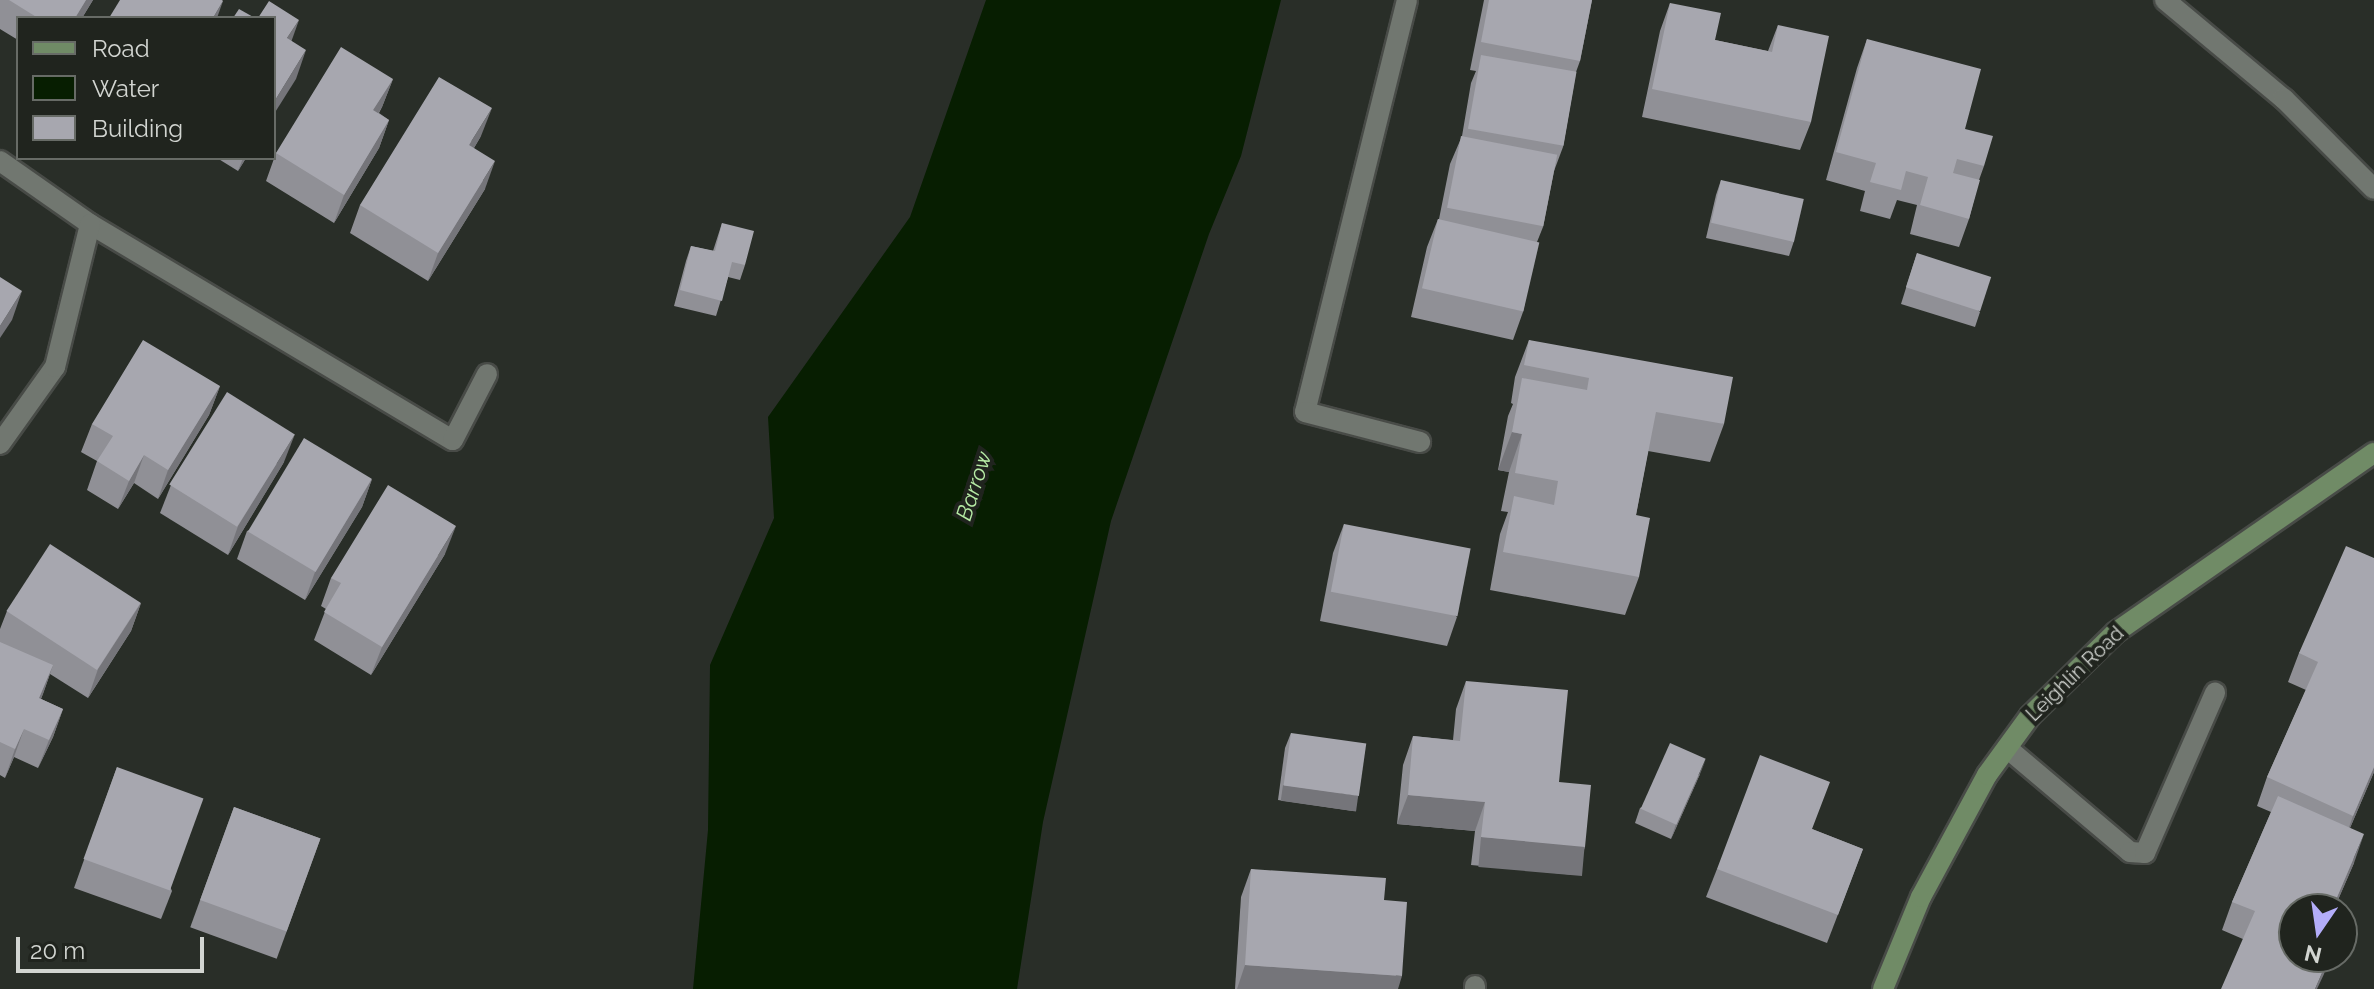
<!DOCTYPE html>
<style>
body{margin:0}
#map{position:relative;width:2374px;height:989px;overflow:hidden;background:#292e28;font-family:Raleway,sans-serif}
div>[style]{position:absolute}
[style*='--x']{left:calc(var(--x)*1px);top:calc(var(--y)*1px);width:calc(var(--w)*1px);rotate:calc(var(--a)*1deg)}
.water>*{inset:0;background:#071e01}
.roads{filter:drop-shadow(2px 0 #484b47) drop-shadow(-2px 0 #484b47) drop-shadow(0 2px #484b47) drop-shadow(0 -2px #484b47)}
.street>*{height:20px;margin:-10px;padding:0 10px;transform-origin:10px;border-radius:10px;background:#717770}
.secondary>*{height:20px;margin:-10px;padding:0 10px;transform-origin:10px;border-radius:10px;background:#708b66}
.wall>*{inset:0;background:#909096;transform-origin:0 0}
.shaded-wall>*{inset:0;background:#75757a;transform-origin:0 0}
.building>*{inset:0;background:#a7a7af;transform-origin:0 0}
span{translate:-50% -50%;white-space:nowrap;text-align:center;line-height:1.15;-webkit-text-stroke:8px #20241e;paint-order:stroke}
.street-label{font-size:20px;color:#d2d5d1}
.water-label{font-size:22px;color:#b7eca6;font-style:italic}
.legend{position:absolute;left:16px;top:16px;width:260px;height:144px;box-sizing:border-box;background:#20241e;border:2px solid #676b66;margin:0;padding:10px 14px;list-style:none;font-size:24px;color:#d2d5d1}
.legend li{display:flex;align-items:center;gap:16px;height:40px}
.legend b{width:40px;border:2px solid #676b66}
.north{position:absolute;left:2278px;top:893px;width:80px;height:80px;box-sizing:border-box;background:#20241e;border:2px solid #676b66;border-radius:50%;rotate:193deg;font-size:22px;font-weight:700;line-height:32px;text-align:center;color:#d2d5d1}
.north::after{content:'';display:block;margin:auto;width:28px;height:36px;background:#b3adf9;clip-path:polygon(50% 0,100% 100%,50% 72%,0 100%)}
.scale{position:absolute;left:16px;top:937px;width:188px;height:36px;box-sizing:border-box;border:4px solid #d2d5d1;border-top:0;padding-left:10px;font-size:24px;line-height:28px;white-space:nowrap;color:#d2d5d1;-webkit-text-stroke:6px #20241e;paint-order:stroke}
</style>
<div id="map">
<div class="water">
<div style="clip-path:polygon(986px 0,1281px 0,1241px 156px,1209px 234px,1111px 521px,1043px 822px,1017px 989px,693px 989px,708px 830px,710px 665px,774px 518px,768px 417px,910px 217px)"></div>
</div>
<div class="roads">
<div class="street">
<div style="--x:1407;--y:0;--w:424;--a:103.9"></div>
<div style="--x:1305;--y:412;--w:119;--a:14.6"></div>
<div style="--x:2165;--y:0;--w:155;--a:39.8"></div>
<div style="--x:2284;--y:99;--w:127;--a:45"></div>
<div style="--x:0;--y:161;--w:110;--a:35"></div>
<div style="--x:90;--y:224;--w:422;--a:30.8"></div>
<div style="--x:453;--y:440;--w:74;--a:-62.7"></div>
<div style="--x:0;--y:444;--w:95;--a:-54.5"></div>
<div style="--x:55;--y:367;--w:147;--a:-76.2"></div>
<div style="--x:2007;--y:748;--w:161;--a:40.2"></div>
<div style="--x:2130;--y:852;--w:15;--a:4"></div>
<div style="--x:2145;--y:853;--w:175;--a:-66.4"></div>
<div style="--x:1475;--y:989;--w:3;--a:-90"></div>
</div>
<div class="secondary">
<div style="--x:1883;--y:989;--w:100;--a:-67.6"></div>
<div style="--x:1921;--y:897;--w:139;--a:-61.6"></div>
<div style="--x:1987;--y:775;--w:73;--a:-53.9"></div>
<div style="--x:2030;--y:716;--w:120;--a:-44.3"></div>
<div style="--x:2116;--y:632;--w:314;--a:-34.8"></div>
</div>
</div>
<div class="wall">
<div style="clip-path:polygon(0 0,93px 0,82px 18px,18px 18px,18px 40px,0 29px)"></div>
<div style="clip-path:polygon(1484px 0,1592px 0,1580px 61px,1576px 72px,1563px 147px,1554px 171px,1543px 227px,1537px 242px,1523px 312px,1513px 340px,1411px 317px,1427px 247px,1438px 219px,1439px 219px,1450px 164px,1462px 136px,1471px 83px,1476px 71px,1470px 70px)"></div>
<div style="clip-path:polygon(1670px 3px,1715px 40px,1768px 51px,1778px 25px,1811px 122px,1800px 150px,1642px 117px,1660px 31px)"></div>
<div style="clip-path:polygon(1867px 39px,1965px 129px,1984px 166px,1979px 180px,1969px 219px,1959px 247px,1910px 234px,1917px 205px,1897px 200px,1890px 219px,1860px 211px,1865px 191px,1826px 180px,1857px 68px)"></div>
<div style="clip-path:polygon(393px 79px,382px 107px,379px 113px,389px 120px,379px 148px,334px 223px,266px 181px,276px 153px)"></div>
<div style="clip-path:polygon(481px 136px,474px 148px,485px 189px,428px 281px,350px 233px,360px 205px)"></div>
<div style="clip-path:polygon(217px 158px,246px 158px,238px 171px)"></div>
<div style="clip-path:polygon(1721px 180px,1794px 241px,1789px 256px,1706px 238px,1716px 195px)"></div>
<div style="clip-path:polygon(722px 223px,745px 265px,740px 280px,728px 277px,716px 316px,674px 306px,686px 261px,691px 246px,713px 251px)"></div>
<div style="clip-path:polygon(1917px 253px,1980px 312px,1975px 327px,1901px 304px)"></div>
<div style="clip-path:polygon(1529px 340px,1724px 424px,1710px 462px,1648px 451px,1636px 515px,1639px 577px,1625px 615px,1490px 590px,1500px 534px,1508px 512px,1501px 511px,1509px 472px,1498px 470px,1508px 416px,1513px 404px,1511px 403px,1515px 377px)"></div>
<div style="clip-path:polygon(220px 386px,209px 415px,158px 499px,134px 483px,118px 509px,87px 490px,97px 461px,81px 452px,92px 424px)"></div>
<div style="clip-path:polygon(284px 462px,228px 555px,160px 513px,171px 485px)"></div>
<div style="clip-path:polygon(372px 479px,362px 507px,305px 600px,237px 559px,247px 531px)"></div>
<div style="clip-path:polygon(1344px 524px,1457px 617px,1447px 646px,1320px 621px,1333px 553px)"></div>
<div style="clip-path:polygon(445px 554px,371px 675px,314px 640px,326px 609px,321px 606px,331px 578px)"></div>
<div style="clip-path:polygon(2374px 558px,2374px 772px,2350px 828px,2354px 863px,2334px 909px,2294px 909px,2324px 974px,2222px 930px,2232px 902px,2271px 812px,2257px 806px,2267px 777px,2306px 690px,2288px 682px,2299px 653px)"></div>
<div style="clip-path:polygon(141px 603px,131px 631px,88px 698px,50px 674px,41px 699px,63px 709px,53px 737px,38px 768px,14px 757px,5px 778px,0 775px,0 629px,7px 611px)"></div>
<div style="clip-path:polygon(1466px 681px,1559px 782px,1585px 847px,1575px 875px,1471px 865px,1475px 831px,1397px 824px,1403px 765px,1413px 736px,1453px 740px,1456px 709px)"></div>
<div style="clip-path:polygon(1291px 733px,1353px 811px,1278px 800px,1285px 748px)"></div>
<div style="clip-path:polygon(117px 767px,172px 891px,161px 919px,74px 888px)"></div>
<div style="clip-path:polygon(1700px 774px,1671px 839px,1635px 823px,1640px 808px)"></div>
<div style="left:234px;top:807px;width:92px;height:128px;rotate:20deg"></div>
<div style="clip-path:polygon(1812px 829px,1863px 849px,1827px 943px,1706px 897px,1717px 869px)"></div>
<div style="clip-path:polygon(1251px 869px,1384px 900px,1398px 989px,1235px 989px,1241px 897px)"></div>
</div>
<div class="shaded-wall">
<div style="clip-path:polygon(86px 0,93px 0,82px 18px,75px 18px)"></div>
<div style="clip-path:polygon(223px 1px,217px 18px,213px 18px)"></div>
<div style="clip-path:polygon(299px 20px,289px 48px,287px 38px)"></div>
<div style="clip-path:polygon(306px 50px,296px 79px,274px 114px,274px 102px)"></div>
<div style="clip-path:polygon(393px 79px,382px 107px,363px 138px,373px 110px)"></div>
<div style="clip-path:polygon(492px 108px,481px 136px,459px 173px,469px 145px)"></div>
<div style="clip-path:polygon(389px 120px,379px 148px,334px 223px,344px 195px)"></div>
<div style="clip-path:polygon(243px 158px,246px 158px,238px 171px)"></div>
<div style="clip-path:polygon(495px 161px,485px 189px,428px 281px,438px 253px)"></div>
<div style="clip-path:polygon(22px 291px,12px 320px,0 338px,0 326px)"></div>
<div style="clip-path:polygon(220px 386px,209px 415px,158px 499px,168px 470px)"></div>
<div style="clip-path:polygon(1512px 432px,1522px 434px,1509px 472px,1498px 470px)"></div>
<div style="clip-path:polygon(295px 434px,284px 462px,228px 555px,238px 526px)"></div>
<div style="clip-path:polygon(144px 455px,134px 483px,118px 509px,129px 481px)"></div>
<div style="clip-path:polygon(372px 479px,362px 507px,305px 600px,315px 572px)"></div>
<div style="clip-path:polygon(456px 526px,445px 554px,371px 675px,382px 647px)"></div>
<div style="clip-path:polygon(141px 603px,131px 631px,88px 698px,98px 669px)"></div>
<div style="clip-path:polygon(53px 665px,43px 694px,29px 726px,39px 698px)"></div>
<div style="clip-path:polygon(63px 709px,53px 737px,38px 768px,49px 740px)"></div>
<div style="clip-path:polygon(24px 729px,14px 757px,5px 778px,15px 749px)"></div>
<div style="clip-path:polygon(1706px 759px,1700px 774px,1671px 839px,1676px 824px)"></div>
<div style="clip-path:polygon(2374px 767px,2374px 772px,2343px 844px,2353px 816px)"></div>
<div style="left:1283px;top:785px;width:76px;height:16px;rotate:8deg"></div>
<div style="clip-path:polygon(1408px 795px,1485px 802px,1475px 831px,1397px 824px)"></div>
<div style="clip-path:polygon(2364px 834px,2354px 863px,2334px 909px,2332px 909px)"></div>
<div style="left:1481px;top:837px;width:104px;height:30px;rotate:5deg"></div>
<div style="clip-path:polygon(2329px 957px,2324px 974px,2317px 989px,2315px 989px)"></div>
<div style="clip-path:polygon(1245px 965px,1402px 976px,1398px 989px,1237px 989px)"></div>
</div>
<div class="building">
<div style="clip-path:polygon(9px 0,86px 0,75px 18px,38px 18px)"></div>
<div style="clip-path:polygon(120px 0,222px 0,223px 1px,213px 18px,109px 18px)"></div>
<div style="clip-path:polygon(1489px 0,1592px 0,1580px 61px,1481px 42px)"></div>
<div style="clip-path:polygon(269px 1px,299px 20px,287px 38px,306px 50px,274px 102px,274px 18px,258px 18px)"></div>
<div style="clip-path:polygon(1670px 3px,1721px 13px,1715px 40px,1772px 52px,1778px 25px,1829px 36px,1811px 122px,1652px 89px)"></div>
<div style="clip-path:polygon(239px 9px,255px 18px,233px 18px)"></div>
<div style="clip-path:polygon(1867px 39px,1981px 69px,1965px 129px,1993px 136px,1984px 166px,1957px 159px,1953px 173px,1980px 180px,1969px 219px,1920px 205px,1928px 177px,1906px 171px,1901px 190px,1870px 182px,1876px 163px,1836px 152px)"></div>
<div style="clip-path:polygon(341px 47px,393px 79px,373px 110px,389px 120px,344px 195px,276px 153px)"></div>
<div style="left:1481px;top:55px;width:97px;height:75px;rotate:10deg"></div>
<div style="clip-path:polygon(439px 77px,492px 108px,469px 145px,495px 161px,438px 253px,360px 205px)"></div>
<div style="left:1461px;top:136px;width:98px;height:73px;rotate:11deg"></div>
<div style="left:1721px;top:180px;width:85px;height:44px;rotate:13deg"></div>
<div style="left:1438px;top:219px;width:104px;height:71px;rotate:13deg"></div>
<div style="clip-path:polygon(722px 223px,754px 231px,745px 265px,732px 262px,722px 301px,680px 290px,691px 246px,715px 251px)"></div>
<div style="left:1917px;top:253px;width:78px;height:36px;rotate:18deg"></div>
<div style="clip-path:polygon(0 277px,22px 291px,0 326px)"></div>
<div style="clip-path:polygon(143px 340px,220px 386px,168px 470px,144px 455px,129px 481px,97px 461px,113px 436px,92px 424px)"></div>
<div style="clip-path:polygon(1529px 340px,1733px 377px,1724px 424px,1656px 412px,1636px 515px,1650px 518px,1639px 577px,1503px 552px,1514px 496px,1554px 505px,1558px 481px,1515px 473px,1522px 434px,1512px 432px,1522px 378px,1587px 390px,1589px 378px,1524px 365px)"></div>
<div style="left:227px;top:392px;width:80px;height:109px;rotate:32deg"></div>
<div style="left:304px;top:438px;width:79px;height:109px;rotate:31deg"></div>
<div style="clip-path:polygon(388px 485px,456px 526px,382px 647px,324px 612px,341px 583px,331px 578px)"></div>
<div style="left:1344px;top:524px;width:129px;height:69px;rotate:11deg"></div>
<div style="left:50px;top:544px;width:108px;height:80px;rotate:33deg"></div>
<div style="clip-path:polygon(2346px 546px,2374px 558px,2374px 767px,2353px 816px,2267px 777px,2318px 662px,2299px 653px)"></div>
<div style="clip-path:polygon(0 642px,53px 665px,39px 698px,63px 709px,49px 740px,24px 729px,15px 749px,0 742px)"></div>
<div style="clip-path:polygon(1466px 681px,1568px 690px,1559px 782px,1591px 785px,1585px 847px,1481px 837px,1485px 802px,1408px 795px,1413px 736px,1460px 741px)"></div>
<div style="left:1291px;top:733px;width:76px;height:53px;rotate:8deg"></div>
<div style="left:1670px;top:743px;width:39px;height:72px;rotate:24deg"></div>
<div style="clip-path:polygon(1760px 755px,1830px 782px,1812px 829px,1863px 849px,1838px 915px,1717px 869px)"></div>
<div style="left:117px;top:767px;width:92px;height:98px;rotate:20deg"></div>
<div style="clip-path:polygon(2278px 796px,2364px 834px,2332px 909px,2294px 909px,2294px 957px,2329px 957px,2315px 989px,2221px 989px,2255px 911px,2232px 902px)"></div>
<div style="left:234px;top:807px;width:92px;height:99px;rotate:20deg"></div>
<div style="clip-path:polygon(1251px 869px,1386px 878px,1384px 900px,1407px 902px,1402px 976px,1245px 965px)"></div>
</div>
<div class="street-label">
<span style="left:2075px;top:674px;rotate:-44deg">Leighlin Road</span>
</div>
<div class="water-label">
<span style="left:974px;top:486px;rotate:-72deg">Barrow</span>
</div>
<ul class="legend">
<li><b style="height:10px;background:#708b66"></b>Road</li>
<li><b style="height:22px;background:#071e01"></b>Water</li>
<li><b style="height:22px;background:#a7a7af"></b>Building</li>
</ul>
<div class="north">N</div>
<div class="scale">20 m</div>
</div>
